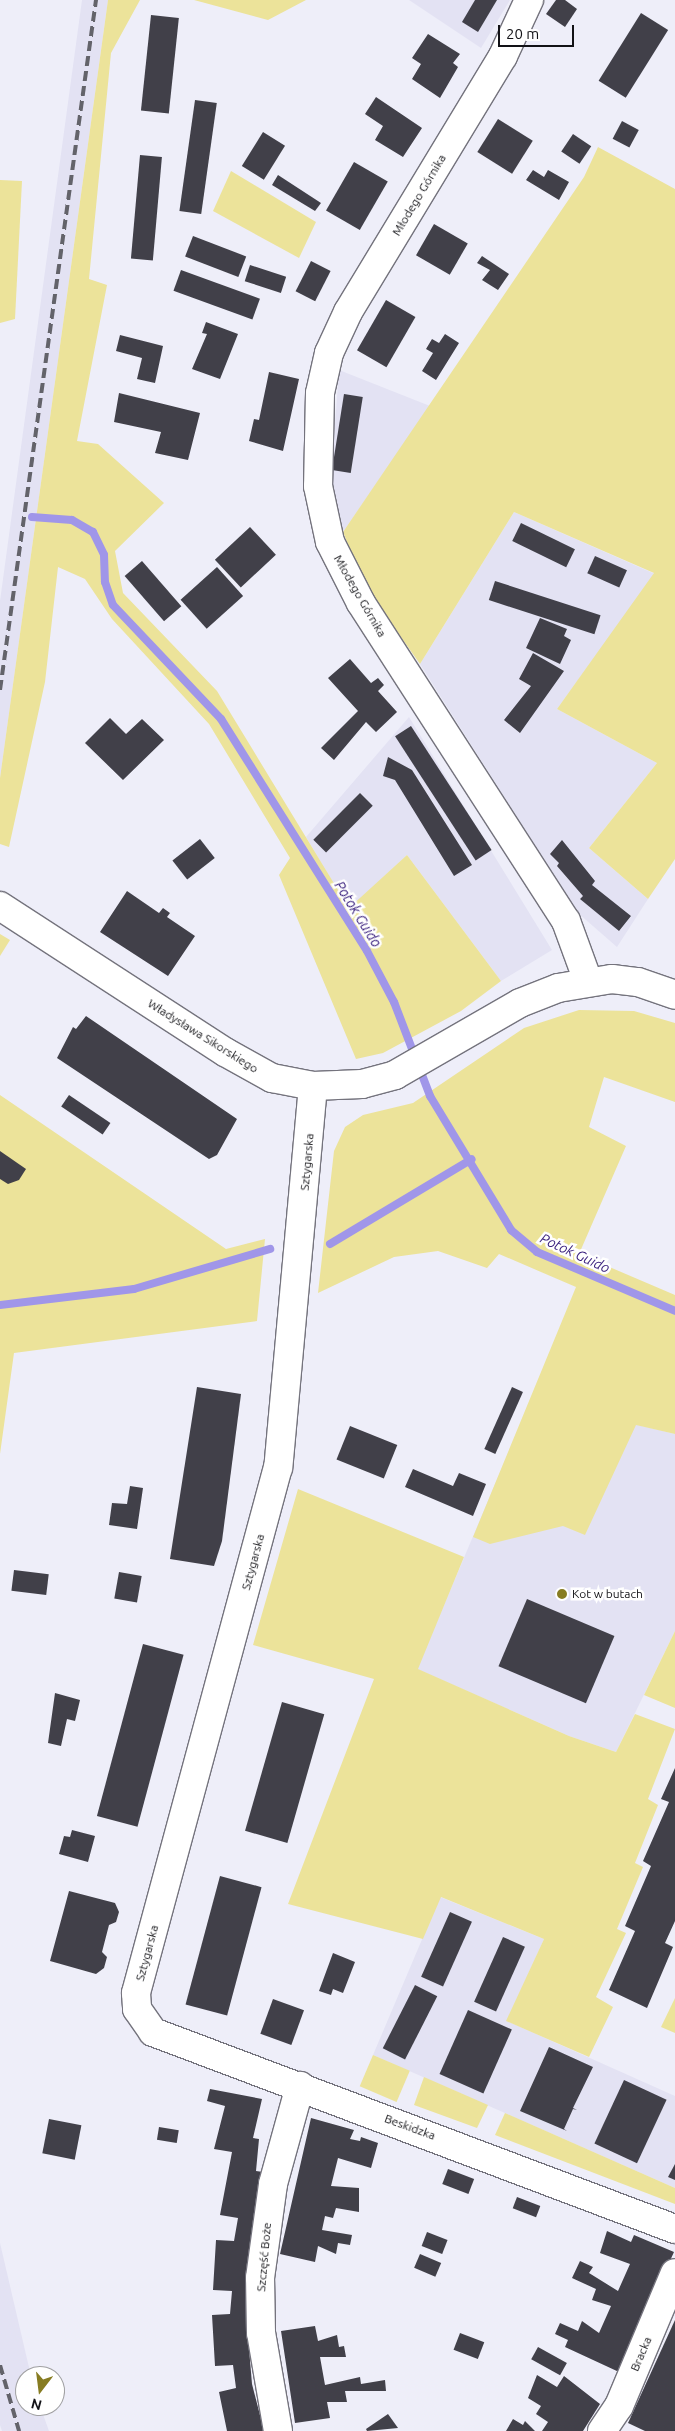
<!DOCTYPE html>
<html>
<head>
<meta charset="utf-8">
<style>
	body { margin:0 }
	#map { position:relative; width:675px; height:2431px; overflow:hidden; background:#eeeef9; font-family:Ubuntu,sans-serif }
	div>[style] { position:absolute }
	.built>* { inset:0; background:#e3e2f3 }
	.green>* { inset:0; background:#ece39a; transform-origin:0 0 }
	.stream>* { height:8px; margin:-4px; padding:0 4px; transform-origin:4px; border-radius:4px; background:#a096e9 }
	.building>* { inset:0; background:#414049; transform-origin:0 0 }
	.roads { filter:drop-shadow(1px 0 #74737d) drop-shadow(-1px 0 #74737d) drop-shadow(0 1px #74737d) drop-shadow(0 -1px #74737d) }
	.minor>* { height:28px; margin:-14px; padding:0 14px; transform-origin:14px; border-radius:14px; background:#fff }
	.tertiary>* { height:28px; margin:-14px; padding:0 14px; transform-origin:14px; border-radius:14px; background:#fff }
	.rail>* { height:4px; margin-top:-2px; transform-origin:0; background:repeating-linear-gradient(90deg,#63636a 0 10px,transparent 0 15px) }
	.dots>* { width:14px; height:14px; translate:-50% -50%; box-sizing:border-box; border:2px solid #fff; border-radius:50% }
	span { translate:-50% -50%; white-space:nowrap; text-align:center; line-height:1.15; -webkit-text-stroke:5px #fff; paint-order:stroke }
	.street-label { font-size:12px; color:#121216 }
	.poi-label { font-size:12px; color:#121216 }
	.left { translate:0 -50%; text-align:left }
	.water-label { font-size:14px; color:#371d7c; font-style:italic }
	.north { position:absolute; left:15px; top:2366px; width:50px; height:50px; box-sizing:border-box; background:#fff; border:1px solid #a0a0a2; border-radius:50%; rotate:195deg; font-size:14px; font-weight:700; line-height:20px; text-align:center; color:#121216 }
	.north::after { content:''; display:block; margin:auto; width:18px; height:22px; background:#877c22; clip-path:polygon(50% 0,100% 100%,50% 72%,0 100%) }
	.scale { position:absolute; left:498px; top:25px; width:76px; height:22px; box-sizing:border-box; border:2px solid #121216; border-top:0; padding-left:6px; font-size:15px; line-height:18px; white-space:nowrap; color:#121216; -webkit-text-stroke:4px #fff; paint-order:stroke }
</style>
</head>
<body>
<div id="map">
	<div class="built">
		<div style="clip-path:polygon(82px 0,108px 0,0 778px,0 601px)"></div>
		<div style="clip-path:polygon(409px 0,510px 0,481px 48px)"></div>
		<div style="clip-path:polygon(339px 370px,430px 406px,343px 532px,331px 480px)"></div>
		<div style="clip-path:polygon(514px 512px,655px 574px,557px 709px,657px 763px,589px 848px,648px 899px,617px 947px,578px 913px,420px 664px)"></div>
		<div style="clip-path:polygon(409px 717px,552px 950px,501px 981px,407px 855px,349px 909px,306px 837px)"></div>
		<div style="clip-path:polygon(531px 1399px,675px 1434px,675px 1631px,616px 1752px,569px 1736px,417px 1669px)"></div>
		<div style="clip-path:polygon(440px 1897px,544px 1939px,507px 2021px,675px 2096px,675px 2188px,373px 2055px)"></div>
		<div style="clip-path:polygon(0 2243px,31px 2376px,25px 2376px,25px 2406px,40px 2406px,49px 2431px,2px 2431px,0 2425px)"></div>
	</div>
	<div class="green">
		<div style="clip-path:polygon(108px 0,140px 0,111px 53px,89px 279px,107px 285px,77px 441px,98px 444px,164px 503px,115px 551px,123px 593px,217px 691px,349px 908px,407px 855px,501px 981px,461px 1011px,383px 1053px,356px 1059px,279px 875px,290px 858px,209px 724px,112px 619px,85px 579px,58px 567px,45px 682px,9px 847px,0 844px,0 778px)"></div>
		<div style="clip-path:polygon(194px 0,306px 0,268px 20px)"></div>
		<div style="clip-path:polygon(598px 147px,675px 189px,675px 859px,648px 899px,589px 848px,657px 763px,557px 709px,654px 573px,514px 512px,420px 664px,364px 585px,343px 532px,584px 177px)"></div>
		<div style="clip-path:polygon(231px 171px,316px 222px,299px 258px,213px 211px)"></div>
		<div style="clip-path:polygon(0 180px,22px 181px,15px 319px,0 323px)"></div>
		<div style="clip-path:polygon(0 934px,10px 940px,0 956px)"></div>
		<div style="clip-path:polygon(579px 1010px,634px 1011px,675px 1023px,675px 1102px,604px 1077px,589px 1127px,626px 1146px,579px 1254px,675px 1295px,675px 1434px,636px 1425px,585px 1535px,563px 1526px,490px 1544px,473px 1537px,576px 1287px,499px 1254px,487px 1268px,438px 1251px,394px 1257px,318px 1293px,334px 1151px,345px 1127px,363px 1115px,413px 1103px,524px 1028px)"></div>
		<div style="clip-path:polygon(0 1095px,226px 1249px,265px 1239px,257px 1321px,14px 1353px,0 1454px)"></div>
		<div style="clip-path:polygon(298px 1489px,464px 1557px,418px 1669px,569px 1736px,616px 1752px,635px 1714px,675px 1729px,648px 1799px,658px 1805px,635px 1863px,643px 1867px,617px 1929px,626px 1933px,596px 1997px,613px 2007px,589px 2057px,506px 2021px,544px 1939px,441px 1897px,423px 1939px,288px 1904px,374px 1679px,253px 1645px)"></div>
		<div style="clip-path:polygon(675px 1631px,675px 1708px,644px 1695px)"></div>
		<div style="clip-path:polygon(675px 1998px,675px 2033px,661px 2027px)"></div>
		<div style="left:373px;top:2055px;width:40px;height:34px;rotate:23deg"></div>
		<div style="clip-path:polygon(424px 2077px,488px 2105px,477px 2128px,414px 2105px)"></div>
		<div style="clip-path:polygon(505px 2113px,675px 2188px,675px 2204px,495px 2135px)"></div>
	</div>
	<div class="stream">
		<div style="left:32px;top:517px;width:40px;rotate:4.3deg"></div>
		<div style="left:72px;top:520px;width:24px;rotate:30deg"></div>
		<div style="left:93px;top:532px;width:25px;rotate:64deg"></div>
		<div style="left:104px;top:555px;width:27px;rotate:88deg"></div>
		<div style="left:105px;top:582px;width:24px;rotate:71deg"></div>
		<div style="left:113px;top:605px;width:157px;rotate:46.5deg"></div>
		<div style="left:221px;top:719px;width:274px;rotate:57.8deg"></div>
		<div style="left:367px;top:951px;width:58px;rotate:62.1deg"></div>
		<div style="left:394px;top:1002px;width:101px;rotate:69deg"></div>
		<div style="left:430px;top:1096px;width:157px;rotate:58.8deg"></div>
		<div style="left:511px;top:1230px;width:34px;rotate:40deg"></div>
		<div style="left:537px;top:1252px;width:150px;rotate:23.1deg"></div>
		<div style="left:330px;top:1244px;width:165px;rotate:-30.9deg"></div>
		<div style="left:0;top:1305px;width:135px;rotate:-6.8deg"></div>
		<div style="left:134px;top:1289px;width:142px;rotate:-16.4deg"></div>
	</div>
	<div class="building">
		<div style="clip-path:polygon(475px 0,497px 0,478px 32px,462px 22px)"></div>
		<div style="clip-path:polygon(556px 0,565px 0,577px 9px,565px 27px,546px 14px)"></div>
		<div style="left:641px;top:13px;width:32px;height:80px;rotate:32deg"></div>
		<div style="left:151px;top:15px;width:28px;height:96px;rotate:6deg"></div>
		<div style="clip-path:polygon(428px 34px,460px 54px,453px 63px,458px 67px,440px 98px,412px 79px,421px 64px,412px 58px)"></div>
		<div style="clip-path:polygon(376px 97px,422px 128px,403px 157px,375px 140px,383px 126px,365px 114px)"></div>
		<div style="left:195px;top:100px;width:22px;height:112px;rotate:8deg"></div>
		<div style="left:498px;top:119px;width:41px;height:39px;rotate:32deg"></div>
		<div style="left:622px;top:121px;width:19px;height:20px;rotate:28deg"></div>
		<div style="left:263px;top:132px;width:26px;height:40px;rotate:32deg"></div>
		<div style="left:573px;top:134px;width:22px;height:21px;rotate:34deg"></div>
		<div style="left:140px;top:155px;width:22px;height:104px;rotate:5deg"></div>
		<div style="left:354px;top:162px;width:39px;height:56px;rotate:30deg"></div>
		<div style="clip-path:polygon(533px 170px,544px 177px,548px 170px,569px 182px,559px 200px,526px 180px)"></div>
		<div style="clip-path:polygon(278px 175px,321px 203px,315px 211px,272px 185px)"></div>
		<div style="left:434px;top:224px;width:39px;height:36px;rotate:30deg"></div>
		<div style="left:193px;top:236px;width:57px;height:22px;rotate:21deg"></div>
		<div style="clip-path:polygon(482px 256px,509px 274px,498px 290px,482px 280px,490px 270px,477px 263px)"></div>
		<div style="left:311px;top:261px;width:22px;height:34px;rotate:27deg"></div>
		<div style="left:250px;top:265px;width:38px;height:17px;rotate:18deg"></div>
		<div style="left:181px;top:270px;width:84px;height:22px;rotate:20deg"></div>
		<div style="left:386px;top:300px;width:34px;height:58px;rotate:30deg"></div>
		<div style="clip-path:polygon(206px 322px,238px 334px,220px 379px,192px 369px,207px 334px,202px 333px)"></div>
		<div style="clip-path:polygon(445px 334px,459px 343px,436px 380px,422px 371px,433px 353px,426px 349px,432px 339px,439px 343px)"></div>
		<div style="clip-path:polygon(120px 335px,163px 346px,155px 383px,137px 379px,142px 358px,116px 351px)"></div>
		<div style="clip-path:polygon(269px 372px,299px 379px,283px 451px,249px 441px,254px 419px,259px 420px)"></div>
		<div style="clip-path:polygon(119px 393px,200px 413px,188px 460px,155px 453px,161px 432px,114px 422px)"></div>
		<div style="left:344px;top:394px;width:19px;height:77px;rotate:9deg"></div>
		<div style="left:521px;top:523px;width:60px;height:20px;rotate:26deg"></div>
		<div style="left:250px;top:527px;width:38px;height:48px;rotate:47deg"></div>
		<div style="left:595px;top:556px;width:35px;height:19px;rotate:24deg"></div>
		<div style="left:142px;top:561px;width:60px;height:23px;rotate:49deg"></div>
		<div style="left:217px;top:567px;width:39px;height:49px;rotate:48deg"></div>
		<div style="left:495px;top:581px;width:111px;height:20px;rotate:18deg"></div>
		<div style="clip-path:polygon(540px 618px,567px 629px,564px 636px,571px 640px,560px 664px,526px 648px)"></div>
		<div style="clip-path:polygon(533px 653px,564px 671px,520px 733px,504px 720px,531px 686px,519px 679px)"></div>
		<div style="clip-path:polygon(350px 659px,371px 683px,378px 678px,384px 685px,378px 691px,397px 712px,376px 732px,366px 722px,334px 760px,321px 748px,358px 711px,328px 678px)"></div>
		<div style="clip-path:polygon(110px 718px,126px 734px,142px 719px,164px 740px,123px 780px,85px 743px)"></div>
		<div style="left:411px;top:726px;width:148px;height:19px;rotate:57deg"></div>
		<div style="clip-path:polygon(388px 757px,412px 770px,472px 865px,454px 876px,395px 780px,383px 776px)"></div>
		<div style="left:360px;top:793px;width:18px;height:66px;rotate:45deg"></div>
		<div style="left:200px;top:839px;width:24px;height:35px;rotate:52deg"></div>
		<div style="clip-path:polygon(562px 840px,595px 881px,592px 885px,631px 916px,619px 931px,580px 899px,583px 896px,557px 866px,559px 863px,550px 854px)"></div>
		<div style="clip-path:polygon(127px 891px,159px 913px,163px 908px,170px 913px,167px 917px,195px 936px,168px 976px,100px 932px)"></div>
		<div style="clip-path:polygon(86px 1016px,237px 1119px,217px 1155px,209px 1159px,57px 1058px,73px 1027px,76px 1029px)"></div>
		<div style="left:69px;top:1095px;width:50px;height:14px;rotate:34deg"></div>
		<div style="clip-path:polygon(0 1151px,26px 1169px,19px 1180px,8px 1184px,0 1179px)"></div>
		<div style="clip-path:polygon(197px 1387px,241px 1394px,222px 1541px,214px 1566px,170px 1559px)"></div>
		<div style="left:512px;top:1387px;width:12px;height:68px;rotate:24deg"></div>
		<div style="left:350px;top:1426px;width:51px;height:36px;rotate:22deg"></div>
		<div style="clip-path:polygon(413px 1469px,453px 1486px,459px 1473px,486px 1484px,473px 1516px,405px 1487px)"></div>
		<div style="clip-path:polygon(130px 1486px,143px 1488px,137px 1529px,109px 1525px,112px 1503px,127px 1504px)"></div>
		<div style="left:14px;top:1570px;width:35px;height:21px;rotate:7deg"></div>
		<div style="left:119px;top:1572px;width:23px;height:27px;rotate:10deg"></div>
		<div style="left:527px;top:1599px;width:95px;height:73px;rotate:23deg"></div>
		<div style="left:143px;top:1644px;width:42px;height:178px;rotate:15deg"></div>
		<div style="clip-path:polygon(55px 1693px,80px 1700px,75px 1721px,67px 1719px,61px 1746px,48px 1743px)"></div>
		<div style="left:282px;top:1702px;width:44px;height:134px;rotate:16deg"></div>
		<div style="clip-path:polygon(675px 1768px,675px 1921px,665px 1943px,673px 1947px,647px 2008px,609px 1990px,635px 1931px,625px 1926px,651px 1866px,643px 1861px,669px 1802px,661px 1799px)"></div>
		<div style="clip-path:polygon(72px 1830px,95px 1836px,88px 1862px,59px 1854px,64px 1836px,70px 1837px)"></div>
		<div style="left:220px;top:1876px;width:43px;height:133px;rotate:15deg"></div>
		<div style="clip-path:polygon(69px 1891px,115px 1903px,119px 1912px,116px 1922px,109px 1925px,102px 1952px,107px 1957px,104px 1968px,96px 1974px,50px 1961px)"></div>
		<div style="left:450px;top:1912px;width:24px;height:71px;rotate:24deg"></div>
		<div style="left:503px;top:1937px;width:24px;height:71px;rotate:24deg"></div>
		<div style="clip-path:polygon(333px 1953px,355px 1962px,343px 1993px,333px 1989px,331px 1995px,319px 1991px)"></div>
		<div style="left:415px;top:1985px;width:25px;height:71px;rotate:27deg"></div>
		<div style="left:273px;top:1999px;width:33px;height:37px;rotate:20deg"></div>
		<div style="left:468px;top:2010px;width:48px;height:70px;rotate:24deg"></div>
		<div style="clip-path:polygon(549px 2047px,593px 2067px,573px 2108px,577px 2110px,573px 2109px,564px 2129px,567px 2131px,520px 2111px)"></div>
		<div style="left:624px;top:2080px;width:47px;height:70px;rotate:25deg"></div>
		<div style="clip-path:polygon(210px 2089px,262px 2099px,253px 2138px,259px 2139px,256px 2171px,263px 2172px,251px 2242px,246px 2313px,252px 2384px,264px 2431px,227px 2431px,219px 2392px,236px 2388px,233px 2365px,215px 2366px,212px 2315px,230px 2314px,232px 2291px,213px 2290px,216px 2240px,234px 2241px,238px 2218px,220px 2215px,232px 2152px,214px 2149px,225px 2106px,207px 2101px)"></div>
		<div style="clip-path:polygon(311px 2118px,354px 2130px,350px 2139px,360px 2141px,361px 2137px,378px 2143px,371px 2168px,338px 2158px,331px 2186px,359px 2188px,359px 2212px,336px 2208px,333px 2218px,325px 2216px,322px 2230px,352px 2235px,350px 2245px,338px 2243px,336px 2254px,318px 2246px,315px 2262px,280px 2254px)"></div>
		<div style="left:49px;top:2119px;width:33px;height:35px;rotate:11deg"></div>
		<div style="left:159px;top:2127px;width:20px;height:13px;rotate:9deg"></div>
		<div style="clip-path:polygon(675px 2164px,675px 2180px,668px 2177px)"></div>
		<div style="left:448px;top:2169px;width:28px;height:16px;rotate:21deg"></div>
		<div style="left:517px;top:2197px;width:25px;height:12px;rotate:21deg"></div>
		<div style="clip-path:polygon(607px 2231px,631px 2242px,634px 2235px,674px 2252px,619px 2372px,565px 2347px,568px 2340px,555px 2334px,560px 2323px,578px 2331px,582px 2321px,599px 2333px,611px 2306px,592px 2300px,596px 2289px,572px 2278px,580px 2261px,593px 2267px,589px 2273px,618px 2291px,630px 2264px,600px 2253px)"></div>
		<div style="left:427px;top:2232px;width:22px;height:15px;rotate:21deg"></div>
		<div style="left:420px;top:2254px;width:23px;height:15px;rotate:23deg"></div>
		<div style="clip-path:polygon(675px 2320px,675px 2431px,645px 2431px,628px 2423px)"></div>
		<div style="clip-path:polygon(315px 2326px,318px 2341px,337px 2335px,339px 2347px,344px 2346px,346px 2357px,320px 2357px,325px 2385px,360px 2377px,361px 2384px,385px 2380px,386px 2391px,345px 2391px,347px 2402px,327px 2402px,330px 2418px,295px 2423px,281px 2331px)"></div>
		<div style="left:460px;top:2333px;width:26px;height:18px;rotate:21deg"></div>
		<div style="left:538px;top:2347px;width:33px;height:14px;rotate:29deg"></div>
		<div style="clip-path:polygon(537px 2375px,557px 2387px,564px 2376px,600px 2404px,583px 2431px,542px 2431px,548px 2422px,536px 2414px,541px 2406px,528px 2398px)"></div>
		<div style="clip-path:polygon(388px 2414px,398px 2428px,367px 2431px,366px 2429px)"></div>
		<div style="clip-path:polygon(513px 2419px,523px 2425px,525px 2421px,535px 2431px,506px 2431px)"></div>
	</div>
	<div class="roads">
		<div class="minor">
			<div style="left:529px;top:0;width:62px;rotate:114.9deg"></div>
			<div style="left:503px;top:56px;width:299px;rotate:121.2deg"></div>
			<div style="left:348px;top:312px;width:45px;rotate:114.9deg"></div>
			<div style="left:329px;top:353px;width:41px;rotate:102.7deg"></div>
			<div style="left:320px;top:393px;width:93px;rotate:91.2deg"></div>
			<div style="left:318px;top:486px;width:57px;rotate:77.9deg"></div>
			<div style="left:330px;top:542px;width:68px;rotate:63.1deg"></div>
			<div style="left:361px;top:603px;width:378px;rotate:57.2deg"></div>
			<div style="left:566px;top:921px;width:64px;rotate:69.9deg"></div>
			<div style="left:313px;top:1086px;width:383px;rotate:95.2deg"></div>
			<div style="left:278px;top:1467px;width:545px;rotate:105.11deg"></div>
			<div style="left:136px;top:1993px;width:16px;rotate:86deg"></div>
			<div style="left:137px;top:2009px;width:28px;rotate:55deg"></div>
			<div style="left:153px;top:2032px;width:558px;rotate:20.68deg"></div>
			<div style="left:278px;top:2431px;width:99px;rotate:-99.8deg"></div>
			<div style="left:261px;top:2333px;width:55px;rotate:-91deg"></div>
			<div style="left:260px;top:2278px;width:95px;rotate:-82.1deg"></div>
			<div style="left:273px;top:2184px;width:102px;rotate:-74.6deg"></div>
			<div style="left:602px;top:2431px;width:30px;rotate:-56deg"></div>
			<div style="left:619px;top:2406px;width:144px;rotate:-67.2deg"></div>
		</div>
		<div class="tertiary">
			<div style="left:0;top:906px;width:268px;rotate:33deg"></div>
			<div style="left:225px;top:1052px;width:54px;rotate:29deg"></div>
			<div style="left:272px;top:1078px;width:42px;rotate:11deg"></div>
			<div style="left:313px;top:1086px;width:49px;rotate:-2.3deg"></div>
			<div style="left:362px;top:1084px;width:34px;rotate:-15deg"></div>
			<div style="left:395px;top:1075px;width:144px;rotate:-29.9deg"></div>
			<div style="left:520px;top:1003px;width:41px;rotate:-21.5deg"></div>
			<div style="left:558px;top:988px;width:55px;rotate:-9.5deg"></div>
			<div style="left:612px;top:979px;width:26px;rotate:7deg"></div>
			<div style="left:638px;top:982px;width:39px;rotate:19deg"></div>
		</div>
	</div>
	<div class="rail">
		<div style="left:0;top:690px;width:697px;rotate:-82.08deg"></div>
		<div style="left:0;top:2365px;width:69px;rotate:73.9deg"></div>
	</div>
	<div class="dots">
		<div style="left:562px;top:1594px;background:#877c22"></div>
	</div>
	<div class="street-label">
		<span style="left:419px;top:195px;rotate:-59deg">Młodego Górnika</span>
		<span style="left:360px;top:596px;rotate:60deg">Młodego Górnika</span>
		<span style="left:203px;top:1036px;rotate:32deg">Władysława Sikorskiego</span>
		<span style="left:307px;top:1162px;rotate:-85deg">Sztygarska</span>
		<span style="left:253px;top:1562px;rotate:-75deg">Sztygarska</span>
		<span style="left:147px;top:1953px;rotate:-75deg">Sztygarska</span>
		<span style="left:410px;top:2127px;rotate:20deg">Beskidzka</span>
		<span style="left:264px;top:2257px;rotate:-85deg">Szczęść Boże</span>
		<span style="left:641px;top:2354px;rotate:-67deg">Bracka</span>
	</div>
	<div class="poi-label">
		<span class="left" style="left:572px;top:1594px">Kot w butach</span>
	</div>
	<div class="water-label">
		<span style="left:358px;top:914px;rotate:58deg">Potok Guido</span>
		<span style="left:575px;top:1253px;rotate:25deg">Potok Guido</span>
	</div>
	<div class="north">N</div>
	<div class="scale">20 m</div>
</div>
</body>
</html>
